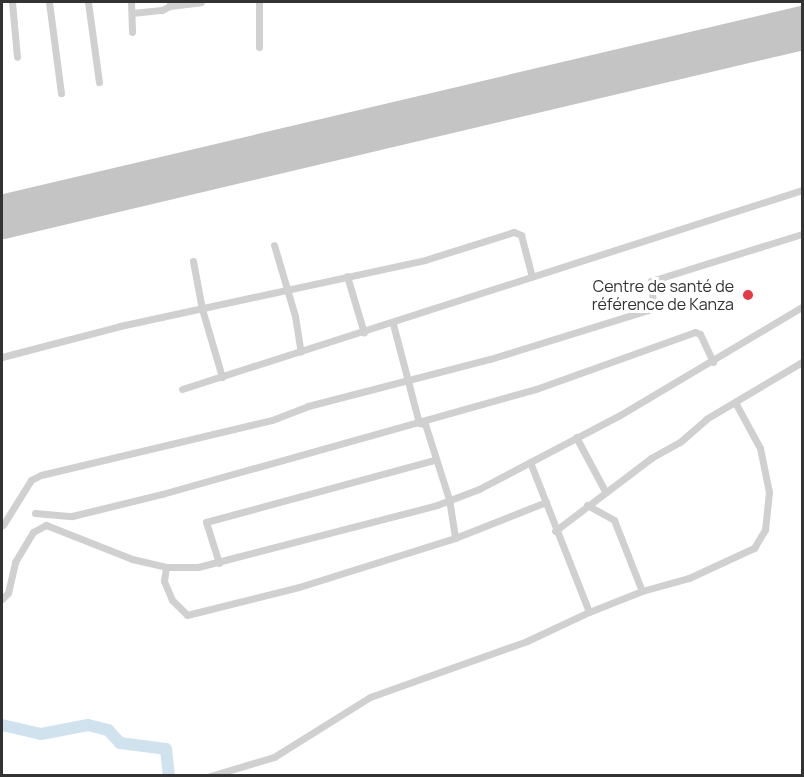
<!DOCTYPE html>
<html>
<head>
<meta charset="utf-8">
<style>
	body { margin:0 }
	#map { position:relative; width:804px; height:777px; overflow:hidden; background:#fff; font-family:Manrope,sans-serif }
	div>[style] { position:absolute }
	.river>* { height:12px; margin:-6px; padding:0 6px; transform-origin:6px; border-radius:6px; background:#cfe2ee }
	.runway>* { height:44px; margin:-22px; padding:0 22px; transform-origin:22px; border-radius:22px; background:#c4c4c4 }
	.minor>* { height:7px; margin:-3.5px; padding:0 3.5px; transform-origin:3.5px; border-radius:3.5px; background:#d0d0d0 }
	.dots>* { width:16px; height:16px; translate:-50% -50%; box-sizing:border-box; border:3px solid #fff; border-radius:50% }
	span { translate:-50% -50%; white-space:nowrap; text-align:center; line-height:1.15; -webkit-text-stroke:6px #fff; paint-order:stroke }
	.poi-label { font-size:16px; color:#333 }
	.right { translate:-100% -50%; text-align:right }
	.frame { position:absolute; inset:0; border:3px solid #333; pointer-events:none }
</style>
</head>
<body>
<div id="map">
	<div class="river">
		<div style="left:2px;top:725px;width:40px;rotate:13deg"></div>
		<div style="left:41px;top:734px;width:48px;rotate:-10.8deg"></div>
		<div style="left:88px;top:725px;width:21px;rotate:14deg"></div>
		<div style="left:108px;top:730px;width:18px;rotate:47deg"></div>
		<div style="left:120px;top:743px;width:46px;rotate:7.4deg"></div>
		<div style="left:166px;top:749px;width:27px;rotate:84deg"></div>
	</div>
	<div class="runway">
		<div style="left:2px;top:217px;width:822px;rotate:-13.29deg"></div>
	</div>
	<div class="minor">
		<div style="left:12px;top:2px;width:55px;rotate:84.8deg"></div>
		<div style="left:49px;top:2px;width:92px;rotate:82.5deg"></div>
		<div style="left:88px;top:2px;width:81px;rotate:82.2deg"></div>
		<div style="left:131px;top:2px;width:30px;rotate:88deg"></div>
		<div style="left:259px;top:2px;width:45px;rotate:90deg"></div>
		<div style="left:170px;top:6px;width:31px;rotate:-7deg"></div>
		<div style="left:132px;top:13px;width:30px;rotate:-6deg"></div>
		<div style="left:162px;top:10px;width:9px;rotate:-27deg"></div>
		<div style="left:170px;top:6px;width:4px;rotate:-90deg"></div>
		<div style="left:274px;top:245px;width:74px;rotate:73.5deg"></div>
		<div style="left:295px;top:316px;width:36px;rotate:81deg"></div>
		<div style="left:193px;top:261px;width:49px;rotate:79.4deg"></div>
		<div style="left:202px;top:309px;width:71px;rotate:73.6deg"></div>
		<div style="left:347px;top:276px;width:59px;rotate:73.4deg"></div>
		<div style="left:393px;top:324px;width:102px;rotate:75.3deg"></div>
		<div style="left:419px;top:423px;width:6px;rotate:9deg"></div>
		<div style="left:425px;top:424px;width:79px;rotate:72.3deg"></div>
		<div style="left:449px;top:499px;width:39px;rotate:81deg"></div>
		<div style="left:2px;top:357px;width:122px;rotate:-14.7deg"></div>
		<div style="left:120px;top:326px;width:312px;rotate:-12.2deg"></div>
		<div style="left:425px;top:260px;width:93px;rotate:-17.5deg"></div>
		<div style="left:514px;top:232px;width:8px;rotate:23deg"></div>
		<div style="left:521px;top:235px;width:43px;rotate:75.3deg"></div>
		<div style="left:182px;top:389px;width:651px;rotate:-17.79deg"></div>
		<div style="left:576px;top:437px;width:61px;rotate:61.8deg"></div>
		<div style="left:530px;top:462px;width:161px;rotate:68.5deg"></div>
		<div style="left:587px;top:505px;width:31px;rotate:29deg"></div>
		<div style="left:614px;top:520px;width:76px;rotate:68.5deg"></div>
		<div style="left:35px;top:513px;width:37px;rotate:5deg"></div>
		<div style="left:72px;top:516px;width:93px;rotate:-13.7deg"></div>
		<div style="left:162px;top:494px;width:388px;rotate:-15.7deg"></div>
		<div style="left:536px;top:389px;width:169px;rotate:-19.7deg"></div>
		<div style="left:695px;top:332px;width:5px;rotate:22deg"></div>
		<div style="left:700px;top:334px;width:31px;rotate:65deg"></div>
		<div style="left:3px;top:525px;width:53px;rotate:-58.1deg"></div>
		<div style="left:31px;top:480px;width:11px;rotate:-27deg"></div>
		<div style="left:41px;top:475px;width:237px;rotate:-13.4deg"></div>
		<div style="left:272px;top:420px;width:39px;rotate:-21deg"></div>
		<div style="left:308px;top:406px;width:188px;rotate:-14.5deg"></div>
		<div style="left:490px;top:359px;width:165px;rotate:-17.2deg"></div>
		<div style="left:648px;top:310px;width:8px;rotate:-50deg"></div>
		<div style="left:653px;top:304px;width:23px;rotate:-95deg"></div>
		<div style="left:651px;top:281px;width:158px;rotate:-17.3deg"></div>
		<div style="left:555px;top:531px;width:121px;rotate:-37.2deg"></div>
		<div style="left:651px;top:458px;width:33px;rotate:-29deg"></div>
		<div style="left:680px;top:442px;width:35px;rotate:-41deg"></div>
		<div style="left:706px;top:419px;width:112px;rotate:-30.7deg"></div>
		<div style="left:219px;top:563px;width:43px;rotate:-107.6deg"></div>
		<div style="left:206px;top:522px;width:236px;rotate:-15.2deg"></div>
		<div style="left:166px;top:567px;width:14px;rotate:98deg"></div>
		<div style="left:164px;top:581px;width:21px;rotate:67deg"></div>
		<div style="left:172px;top:600px;width:21px;rotate:45deg"></div>
		<div style="left:187px;top:615px;width:115px;rotate:-14deg"></div>
		<div style="left:299px;top:587px;width:164px;rotate:-17.4deg"></div>
		<div style="left:455px;top:538px;width:98px;rotate:-21.6deg"></div>
		<div style="left:2px;top:599px;width:8px;rotate:-45deg"></div>
		<div style="left:8px;top:593px;width:32px;rotate:-77deg"></div>
		<div style="left:15px;top:562px;width:35px;rotate:-59deg"></div>
		<div style="left:33px;top:532px;width:15px;rotate:-28deg"></div>
		<div style="left:46px;top:525px;width:92px;rotate:21.6deg"></div>
		<div style="left:132px;top:559px;width:35px;rotate:13deg"></div>
		<div style="left:166px;top:567px;width:32px"></div>
		<div style="left:198px;top:567px;width:247px;rotate:-14.5deg"></div>
		<div style="left:437px;top:505px;width:45px;rotate:-20.9deg"></div>
		<div style="left:479px;top:489px;width:159px;rotate:-27.7deg"></div>
		<div style="left:620px;top:415px;width:212px;rotate:-30.7deg"></div>
		<div style="left:210px;top:776px;width:67px;rotate:-16.5deg"></div>
		<div style="left:274px;top:757px;width:113px;rotate:-32deg"></div>
		<div style="left:370px;top:697px;width:167px;rotate:-19.6deg"></div>
		<div style="left:527px;top:641px;width:68px;rotate:-25.1deg"></div>
		<div style="left:589px;top:612px;width:57px;rotate:-21.6deg"></div>
		<div style="left:642px;top:591px;width:49px;rotate:-15.5deg"></div>
		<div style="left:689px;top:578px;width:72px;rotate:-24.8deg"></div>
		<div style="left:754px;top:548px;width:21px;rotate:-59deg"></div>
		<div style="left:765px;top:530px;width:38px;rotate:-84deg"></div>
		<div style="left:769px;top:492px;width:45px;rotate:-101.6deg"></div>
		<div style="left:760px;top:448px;width:50px;rotate:-118.6deg"></div>
	</div>
	<div class="dots">
		<div style="left:748px;top:295px;background:#e63946"></div>
	</div>
	<div class="poi-label">
		<span class="right" style="left:734px;top:295px">Centre de santé de<br>référence de Kanza</span>
	</div>
	<div class="frame"></div>
</div>
</body>
</html>
